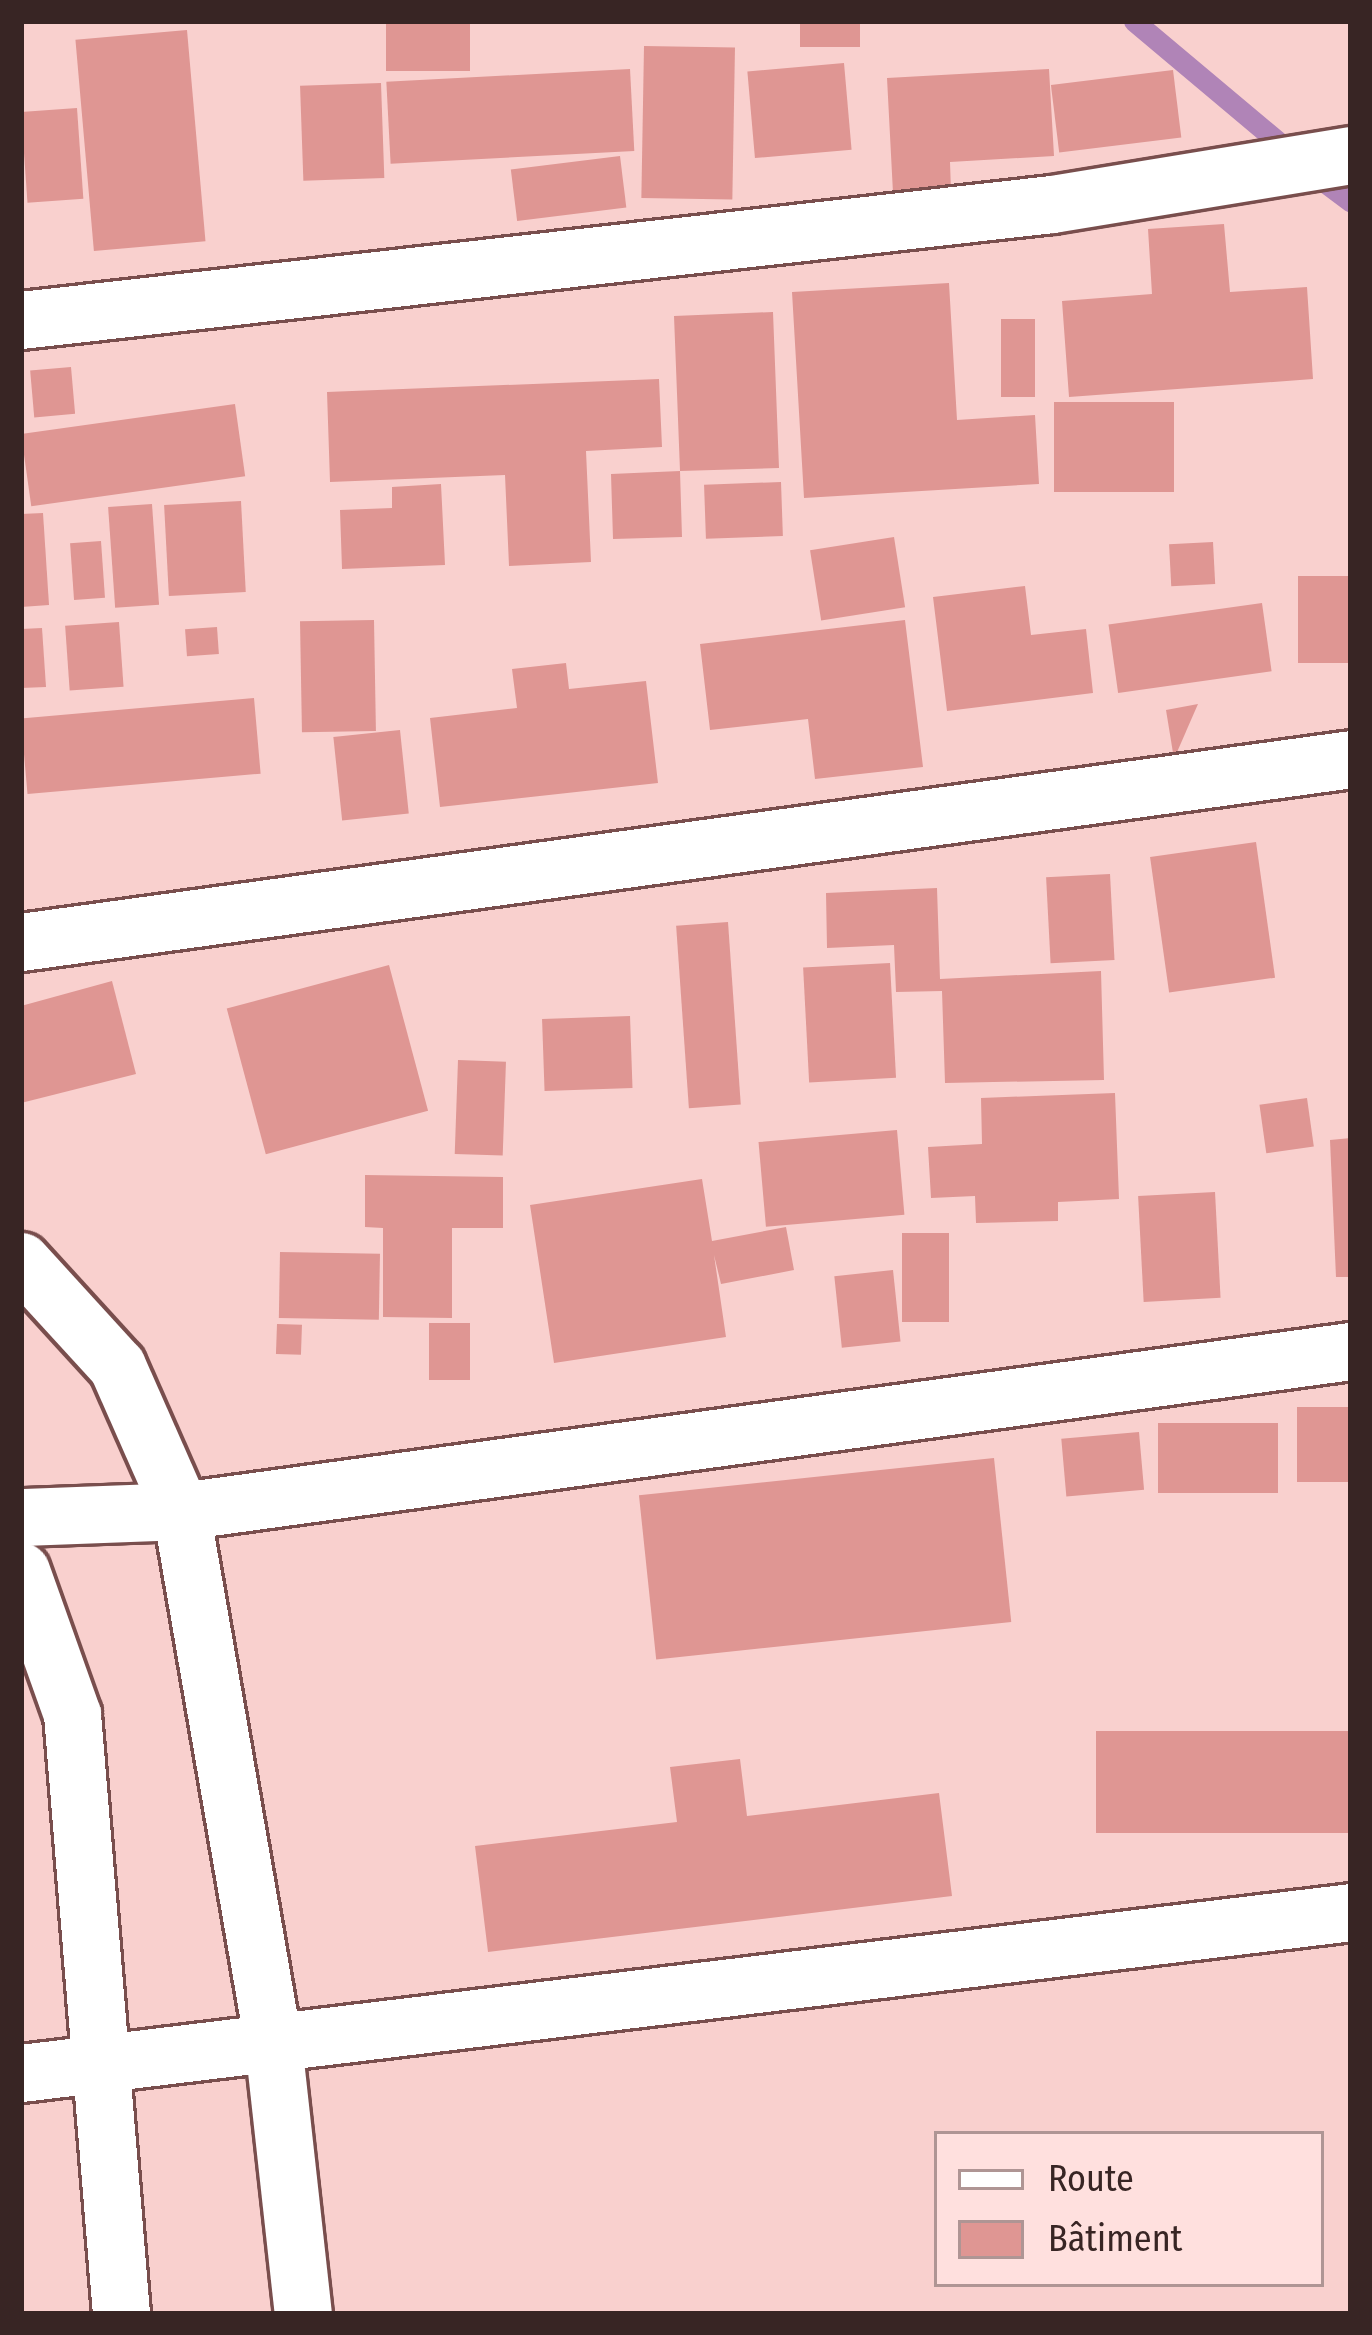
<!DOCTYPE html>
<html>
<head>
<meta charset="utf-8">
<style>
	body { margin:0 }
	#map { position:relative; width:1372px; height:2335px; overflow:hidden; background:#f9d0ce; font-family:"Fira Sans Condensed",sans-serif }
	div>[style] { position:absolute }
	.stream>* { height:21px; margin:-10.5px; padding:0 10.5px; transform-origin:10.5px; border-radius:10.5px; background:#b084b7 }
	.building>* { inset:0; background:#df9693; transform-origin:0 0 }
	.roads { filter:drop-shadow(3px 0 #794e4d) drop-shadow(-3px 0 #794e4d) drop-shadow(0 3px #794e4d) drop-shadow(0 -3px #794e4d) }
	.street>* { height:57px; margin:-28.5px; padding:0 28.5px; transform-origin:28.5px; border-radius:28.5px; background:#fff }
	span { translate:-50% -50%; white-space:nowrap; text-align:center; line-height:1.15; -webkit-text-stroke:12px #ffe0de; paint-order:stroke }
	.frame { position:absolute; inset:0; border:24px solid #382524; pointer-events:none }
	.legend { position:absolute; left:934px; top:2131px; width:390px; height:156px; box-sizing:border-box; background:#ffe0de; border:3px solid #af9594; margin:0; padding:15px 21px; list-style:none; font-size:36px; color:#382524 }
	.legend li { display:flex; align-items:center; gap:24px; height:60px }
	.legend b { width:60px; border:3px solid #af9594 }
</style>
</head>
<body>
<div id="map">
	<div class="stream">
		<div style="left:1134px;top:21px;width:188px;rotate:40deg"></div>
		<div style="left:1322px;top:180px;width:36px;rotate:37deg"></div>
	</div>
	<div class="building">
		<div style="left:386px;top:21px;width:84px;height:50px"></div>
		<div style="left:800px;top:21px;width:60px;height:26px"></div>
		<div style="left:187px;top:30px;width:212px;height:112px;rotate:85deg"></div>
		<div style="left:644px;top:46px;width:91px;height:152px;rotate:1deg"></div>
		<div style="left:844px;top:63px;width:87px;height:97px;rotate:85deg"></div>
		<div style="left:630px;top:69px;width:82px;height:244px;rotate:87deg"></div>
		<div style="clip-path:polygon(1049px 69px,1054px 156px,950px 162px,951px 191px,893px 193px,887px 78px)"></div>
		<div style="left:1173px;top:70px;width:68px;height:123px;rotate:83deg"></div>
		<div style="left:381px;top:83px;width:95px;height:81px;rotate:88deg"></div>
		<div style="left:77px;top:108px;width:91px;height:56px;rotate:86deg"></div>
		<div style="left:620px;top:156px;width:52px;height:110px;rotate:83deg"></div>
		<div style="clip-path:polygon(1224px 224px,1230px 292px,1307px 287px,1313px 379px,1069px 397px,1062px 301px,1152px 294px,1148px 229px)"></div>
		<div style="clip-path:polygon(949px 283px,957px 420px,1035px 415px,1039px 484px,804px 498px,792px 292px)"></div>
		<div style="clip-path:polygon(773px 312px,779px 468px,680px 471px,682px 537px,613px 539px,611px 474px,680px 471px,674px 316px)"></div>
		<div style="left:1001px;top:319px;width:34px;height:78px"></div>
		<div style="left:71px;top:367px;width:47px;height:41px;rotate:85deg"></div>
		<div style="clip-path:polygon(659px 379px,662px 447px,586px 451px,591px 562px,509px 566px,505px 475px,330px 482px,327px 392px)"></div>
		<div style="left:1054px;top:402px;width:120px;height:90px"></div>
		<div style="left:235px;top:404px;width:73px;height:216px;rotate:82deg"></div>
		<div style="left:781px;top:482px;width:54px;height:77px;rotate:88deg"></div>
		<div style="clip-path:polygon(441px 484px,445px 565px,342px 569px,340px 510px,392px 508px,392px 487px)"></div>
		<div style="left:241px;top:501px;width:91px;height:77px;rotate:87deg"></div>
		<div style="left:152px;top:504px;width:101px;height:44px;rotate:86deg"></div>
		<div style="clip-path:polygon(43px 513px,49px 605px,21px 607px,21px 514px)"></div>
		<div style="left:894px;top:537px;width:71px;height:85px;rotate:81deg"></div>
		<div style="left:101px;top:541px;width:57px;height:31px;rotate:86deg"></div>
		<div style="left:1213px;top:542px;width:42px;height:44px;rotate:87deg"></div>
		<div style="left:1351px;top:576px;width:87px;height:53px;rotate:90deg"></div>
		<div style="clip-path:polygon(1025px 586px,1031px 635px,1086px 629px,1093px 693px,947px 711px,933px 597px)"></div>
		<div style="left:1262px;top:603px;width:69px;height:155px;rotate:82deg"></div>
		<div style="left:374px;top:620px;width:111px;height:74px;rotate:89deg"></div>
		<div style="clip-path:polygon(905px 620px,923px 767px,815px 779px,808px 719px,710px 730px,700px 644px)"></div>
		<div style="left:119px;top:622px;width:65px;height:54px;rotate:86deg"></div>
		<div style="left:217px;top:627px;width:27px;height:32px;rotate:86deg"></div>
		<div style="clip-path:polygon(42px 628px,46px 687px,21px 688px,21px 629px)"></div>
		<div style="clip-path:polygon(566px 663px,569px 689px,646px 681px,658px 783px,440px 807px,430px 718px,517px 708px,512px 669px)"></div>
		<div style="left:254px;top:698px;width:76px;height:234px;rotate:85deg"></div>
		<div style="clip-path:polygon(1198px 704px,1174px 759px,1166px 710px)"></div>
		<div style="left:400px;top:730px;width:84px;height:67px;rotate:84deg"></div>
		<div style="left:1256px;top:842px;width:137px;height:107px;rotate:82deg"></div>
		<div style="left:1110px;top:874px;width:86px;height:64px;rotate:87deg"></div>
		<div style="clip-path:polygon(937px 888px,940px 979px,1101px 971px,1104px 1080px,945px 1083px,942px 991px,896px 992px,894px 945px,827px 948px,826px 893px)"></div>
		<div style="left:728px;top:922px;width:183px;height:52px;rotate:86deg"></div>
		<div style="left:890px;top:963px;width:115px;height:87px;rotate:87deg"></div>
		<div style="left:389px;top:965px;width:151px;height:168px;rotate:75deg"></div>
		<div style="clip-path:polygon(112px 981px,136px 1074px,21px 1103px,21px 1006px)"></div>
		<div style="left:630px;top:1016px;width:72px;height:88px;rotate:88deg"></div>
		<div style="left:458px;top:1060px;width:48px;height:94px;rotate:2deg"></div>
		<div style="clip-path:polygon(1115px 1093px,1119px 1199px,1058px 1202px,1058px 1221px,976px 1223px,975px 1196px,931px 1198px,928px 1147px,982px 1144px,981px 1098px)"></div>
		<div style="left:1307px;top:1098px;width:49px;height:48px;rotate:82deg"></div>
		<div style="left:897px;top:1130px;width:85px;height:139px;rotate:85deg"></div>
		<div style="clip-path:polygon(1351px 1138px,1351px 1277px,1336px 1277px,1330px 1140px)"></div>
		<div style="clip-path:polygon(365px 1175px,503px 1177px,503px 1228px,452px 1228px,452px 1318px,383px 1317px,383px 1228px,365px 1227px)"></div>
		<div style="clip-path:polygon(702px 1179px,712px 1241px,786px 1227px,794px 1270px,721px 1284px,714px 1255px,726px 1337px,554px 1363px,530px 1205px)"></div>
		<div style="left:1215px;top:1192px;width:106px;height:77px;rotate:87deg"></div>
		<div style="left:902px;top:1233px;width:47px;height:89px"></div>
		<div style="left:280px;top:1252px;width:100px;height:66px;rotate:1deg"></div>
		<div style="left:893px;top:1270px;width:72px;height:59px;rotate:84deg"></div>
		<div style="left:429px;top:1323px;width:41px;height:57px"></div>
		<div style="left:277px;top:1324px;width:25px;height:30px;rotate:2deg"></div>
		<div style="left:1351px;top:1407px;width:75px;height:54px;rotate:90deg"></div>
		<div style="left:1158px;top:1423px;width:120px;height:70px"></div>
		<div style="left:1139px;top:1432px;width:58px;height:78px;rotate:85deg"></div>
		<div style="left:994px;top:1458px;width:165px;height:357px;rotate:84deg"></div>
		<div style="left:1351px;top:1731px;width:102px;height:255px;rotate:90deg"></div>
		<div style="clip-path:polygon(740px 1759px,747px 1816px,939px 1793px,952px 1896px,488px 1952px,475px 1846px,677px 1822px,670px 1767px)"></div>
	</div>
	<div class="roads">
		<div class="street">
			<div style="left:21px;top:320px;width:1038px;rotate:-6.42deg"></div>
			<div style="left:1052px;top:204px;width:303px;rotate:-9.3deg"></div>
			<div style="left:21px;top:942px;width:1343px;rotate:-7.83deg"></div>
			<div style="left:21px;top:1261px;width:142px;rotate:47.6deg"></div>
			<div style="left:117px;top:1366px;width:158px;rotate:66.2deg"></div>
			<div style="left:181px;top:1511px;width:540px;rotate:80.19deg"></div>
			<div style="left:273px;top:2043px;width:273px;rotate:83.7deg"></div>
			<div style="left:21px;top:1517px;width:160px;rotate:-2.1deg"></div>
			<div style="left:181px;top:1511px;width:1181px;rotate:-7.79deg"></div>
			<div style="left:21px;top:1571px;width:152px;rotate:70.4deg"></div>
			<div style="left:72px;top:1714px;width:602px;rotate:85.33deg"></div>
			<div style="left:21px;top:2073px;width:1340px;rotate:-6.9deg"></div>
		</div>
	</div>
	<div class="frame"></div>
	<ul class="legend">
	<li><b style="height:15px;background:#fff"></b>Route</li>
	<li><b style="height:33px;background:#df9693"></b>Bâtiment</li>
	</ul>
</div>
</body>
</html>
